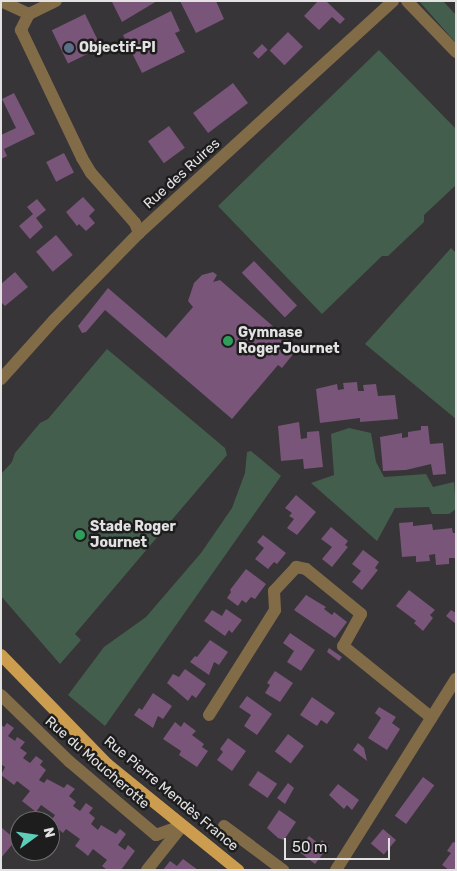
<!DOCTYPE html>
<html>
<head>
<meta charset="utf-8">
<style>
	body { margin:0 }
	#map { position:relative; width:457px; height:871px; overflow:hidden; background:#373537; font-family:Rubik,sans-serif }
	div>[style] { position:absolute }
	.green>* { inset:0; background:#445e4d }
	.building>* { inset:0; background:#785579; transform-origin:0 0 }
	.minor>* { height:12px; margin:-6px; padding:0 6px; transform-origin:6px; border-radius:6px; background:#826b47 }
	.major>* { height:12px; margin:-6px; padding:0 6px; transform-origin:6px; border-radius:6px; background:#cc9d4f }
	.dots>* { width:14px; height:14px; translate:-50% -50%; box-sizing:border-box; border:2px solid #1e1d1e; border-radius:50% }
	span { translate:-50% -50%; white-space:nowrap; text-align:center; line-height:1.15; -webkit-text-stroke:5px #1e1d1e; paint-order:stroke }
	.poi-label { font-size:14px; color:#e3e2e3; font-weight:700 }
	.left { translate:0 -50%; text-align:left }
	.street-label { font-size:14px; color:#e3e2e3 }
	.frame { position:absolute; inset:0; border:2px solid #e3e2e3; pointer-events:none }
	.north { position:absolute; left:10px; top:811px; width:50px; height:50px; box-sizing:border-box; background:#1e1d1e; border:1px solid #6d6c6d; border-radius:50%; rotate:76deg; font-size:14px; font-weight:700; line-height:20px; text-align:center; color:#e3e2e3 }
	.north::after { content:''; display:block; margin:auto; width:18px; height:22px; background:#5cceba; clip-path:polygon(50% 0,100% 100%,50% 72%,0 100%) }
	.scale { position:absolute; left:284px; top:838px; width:106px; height:22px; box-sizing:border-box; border:2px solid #e3e2e3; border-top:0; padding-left:6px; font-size:15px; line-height:18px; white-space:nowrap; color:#e3e2e3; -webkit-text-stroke:4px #1e1d1e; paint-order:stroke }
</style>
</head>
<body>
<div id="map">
	<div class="green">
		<div style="clip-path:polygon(419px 1px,443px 1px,456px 15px,456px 43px)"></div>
		<div style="clip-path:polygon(379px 50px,456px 129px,456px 185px,424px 215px,424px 222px,388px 256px,382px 256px,322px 314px,218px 206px)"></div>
		<div style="clip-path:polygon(451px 248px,456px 253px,456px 419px,365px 344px)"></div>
		<div style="clip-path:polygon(107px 349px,225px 448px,227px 455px,75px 634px,81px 640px,60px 664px,1px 596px,1px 474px,12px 462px,15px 453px,40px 423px,48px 419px)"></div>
		<div style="clip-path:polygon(349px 428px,371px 433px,376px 462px,384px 477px,426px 474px,433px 487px,454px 482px,456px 509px,449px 514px,432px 514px,429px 507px,395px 508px,377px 541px,311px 483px,334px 475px,331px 434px)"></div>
		<div style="clip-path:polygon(251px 451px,281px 476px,105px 726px,68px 695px,104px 647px,146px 617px,201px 553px,232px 508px,245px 473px,247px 452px)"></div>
	</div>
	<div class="building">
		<div style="clip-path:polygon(114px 1px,157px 1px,122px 22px,112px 2px)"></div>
		<div style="clip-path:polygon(180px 1px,216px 1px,224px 19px,196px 33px)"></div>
		<div style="clip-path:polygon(318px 1px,326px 1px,345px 19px,340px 24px,332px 17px,319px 30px,304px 16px)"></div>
		<div style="clip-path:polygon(171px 11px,180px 31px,175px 33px,185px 52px,142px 73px,123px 35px)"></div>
		<div style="left:85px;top:14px;width:37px;height:37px;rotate:64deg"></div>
		<div style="left:288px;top:32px;width:21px;height:26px;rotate:45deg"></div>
		<div style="left:262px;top:44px;width:8px;height:13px;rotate:45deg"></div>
		<div style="left:233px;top:83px;width:25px;height:50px;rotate:53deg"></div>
		<div style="clip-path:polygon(14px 93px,35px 134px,4px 149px,7px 156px,1px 159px,1px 135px,16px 128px,2px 99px)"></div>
		<div style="left:169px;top:126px;width:27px;height:26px;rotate:54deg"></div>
		<div style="left:64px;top:153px;width:22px;height:20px;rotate:63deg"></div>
		<div style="clip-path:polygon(83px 197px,95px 210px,89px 216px,95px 223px,86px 231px,79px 224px,77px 226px,66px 212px)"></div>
		<div style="clip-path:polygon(37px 199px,46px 210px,36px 218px,43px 227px,30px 239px,19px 226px,33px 214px,27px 207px)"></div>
		<div style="left:56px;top:235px;width:26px;height:26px;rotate:50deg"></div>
		<div style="left:254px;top:261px;width:62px;height:17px;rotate:46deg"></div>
		<div style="clip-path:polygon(15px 272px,28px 287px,5px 306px,1px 302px,1px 284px)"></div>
		<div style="clip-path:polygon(213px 272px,217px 275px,213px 282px,220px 280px,298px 348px,282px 368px,278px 365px,232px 419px,105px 310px,86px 332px,82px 333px,78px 326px,108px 288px,166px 338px,193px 307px,188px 301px,194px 283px,202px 275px)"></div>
		<div style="clip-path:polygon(357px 382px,358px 391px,364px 391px,363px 385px,376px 384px,378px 396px,395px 395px,398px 419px,360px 422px,360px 418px,320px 423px,316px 389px,337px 384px,338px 390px,344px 389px,343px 383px)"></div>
		<div style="clip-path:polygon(299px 422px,301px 439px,307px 438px,307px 432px,319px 431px,323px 467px,304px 469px,303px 459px,281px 461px,278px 426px)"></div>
		<div style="clip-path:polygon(421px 426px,428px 426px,430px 444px,443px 443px,446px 474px,433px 475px,431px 464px,406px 470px,383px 471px,380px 437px,402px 433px,402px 438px,408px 437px,408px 432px,421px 430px)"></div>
		<div style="clip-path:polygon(296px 495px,316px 512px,297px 535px,287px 528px,294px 519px,289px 516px,292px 513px,285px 508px)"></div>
		<div style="clip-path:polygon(413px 522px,413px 526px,432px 524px,433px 530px,452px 528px,453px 533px,456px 533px,456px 558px,449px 558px,449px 564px,436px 565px,435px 554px,429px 555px,430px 561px,416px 562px,416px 556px,402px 557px,399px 523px)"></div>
		<div style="clip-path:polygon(331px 527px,348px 541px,345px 545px,348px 547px,332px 567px,322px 559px,332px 547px,321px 539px)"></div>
		<div style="clip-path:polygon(263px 535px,286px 553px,277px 564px,274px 562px,268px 569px,255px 559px,264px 548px,257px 542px)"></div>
		<div style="clip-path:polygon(363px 550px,379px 562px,375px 568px,378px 570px,362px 590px,352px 582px,361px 571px,352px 564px)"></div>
		<div style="clip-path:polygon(246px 569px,266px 584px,255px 599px,251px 597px,246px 603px,242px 600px,238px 606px,227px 598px,231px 592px,230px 590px)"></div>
		<div style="clip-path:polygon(409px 590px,435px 610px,430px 615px,433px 618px,423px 631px,414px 623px,416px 621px,396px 606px)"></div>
		<div style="clip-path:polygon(306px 595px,326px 607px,324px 609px,332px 615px,334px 612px,347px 622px,335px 638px,294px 610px)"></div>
		<div style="clip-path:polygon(226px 609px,242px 620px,232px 633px,229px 630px,225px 636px,204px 621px,212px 610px,222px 616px)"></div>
		<div style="clip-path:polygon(451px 610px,456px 613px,456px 624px,446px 616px)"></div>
		<div style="clip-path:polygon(290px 633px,315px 650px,301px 671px,287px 662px,294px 651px,283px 643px)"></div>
		<div style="clip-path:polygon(210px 640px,228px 652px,219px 665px,214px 662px,209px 675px,190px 662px,195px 656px,197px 657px)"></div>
		<div style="clip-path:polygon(329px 648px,342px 657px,339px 661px,327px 652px)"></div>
		<div style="clip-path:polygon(185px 669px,206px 684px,196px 698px,192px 695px,188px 701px,167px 683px,173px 674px,179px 677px)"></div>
		<div style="clip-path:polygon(275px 671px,293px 683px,280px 702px,265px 693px,270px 685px,267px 683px)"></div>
		<div style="clip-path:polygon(153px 693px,172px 706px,163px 719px,158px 716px,153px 728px,134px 715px,139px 708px,142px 710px)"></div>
		<div style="clip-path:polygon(247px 696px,272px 714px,257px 735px,244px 726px,251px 715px,239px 707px)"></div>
		<div style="clip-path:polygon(312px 697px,335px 713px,327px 724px,321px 720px,317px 726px,300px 715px)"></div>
		<div style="clip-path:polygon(379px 707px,396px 717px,392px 723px,400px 729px,387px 750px,368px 738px,381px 718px,375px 713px)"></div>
		<div style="clip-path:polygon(175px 722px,181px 727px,184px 722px,196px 731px,192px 735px,204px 744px,202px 747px,208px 751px,197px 767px,179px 755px,181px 751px,163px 739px)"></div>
		<div style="clip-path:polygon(7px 723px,14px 728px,8px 736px,15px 741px,17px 737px,25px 742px,20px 748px,27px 753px,23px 758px,30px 763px,36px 756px,43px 761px,40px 765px,46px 770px,39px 780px,44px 783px,47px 779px,64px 788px,67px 784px,69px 785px,75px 789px,69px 796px,76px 802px,73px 806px,80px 811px,86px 803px,93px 808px,89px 813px,95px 818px,91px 824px,98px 830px,101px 825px,116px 834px,120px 829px,126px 834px,118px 845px,125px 850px,128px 845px,135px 851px,121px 870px,107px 870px,102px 866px,107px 860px,93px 849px,88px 856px,82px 851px,75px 846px,80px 839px,66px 829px,63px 833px,50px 822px,55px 815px,41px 805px,36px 812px,22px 801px,30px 791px,17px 781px,14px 785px,1px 775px,5px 767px,1px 764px,1px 725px,4px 727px)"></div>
		<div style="left:288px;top:734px;width:20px;height:22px;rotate:37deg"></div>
		<div style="clip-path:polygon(228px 738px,246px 751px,232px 771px,217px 760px,223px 752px,220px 749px)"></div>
		<div style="clip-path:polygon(358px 743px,364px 748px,367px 761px,353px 750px)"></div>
		<div style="left:258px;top:771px;width:23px;height:17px;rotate:34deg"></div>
		<div style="left:423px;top:777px;width:14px;height:48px;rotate:36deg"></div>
		<div style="clip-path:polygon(288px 783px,294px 788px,285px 804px,277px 798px)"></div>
		<div style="clip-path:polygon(338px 784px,359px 800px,352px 810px,347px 805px,344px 809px,329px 795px)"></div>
		<div style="clip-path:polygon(279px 810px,296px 822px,284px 840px,278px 838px,267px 828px)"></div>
		<div style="clip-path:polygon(1px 827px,16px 840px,1px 858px)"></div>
		<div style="left:383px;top:829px;width:17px;height:19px;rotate:40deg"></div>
		<div style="clip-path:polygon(309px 836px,319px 844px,322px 840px,329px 846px,315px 864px,298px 851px)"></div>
		<div style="clip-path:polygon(453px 842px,456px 843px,456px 870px,449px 870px,442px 865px,451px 853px,447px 851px)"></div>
		<div style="clip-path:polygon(183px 859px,198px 870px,163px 870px,170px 861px,177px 866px)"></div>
	</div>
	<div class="minor">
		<div style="left:1px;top:1px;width:31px;rotate:25deg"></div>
		<div style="left:29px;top:14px;width:30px;rotate:-26deg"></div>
		<div style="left:407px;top:1px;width:71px;rotate:46.1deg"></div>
		<div style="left:29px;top:14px;width:18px;rotate:117deg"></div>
		<div style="left:21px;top:30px;width:142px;rotate:64.5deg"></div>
		<div style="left:82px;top:158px;width:17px;rotate:59deg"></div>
		<div style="left:91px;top:173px;width:67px;rotate:48.7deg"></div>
		<div style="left:135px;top:223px;width:11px;rotate:68deg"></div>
		<div style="left:1px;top:379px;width:79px;rotate:-48.1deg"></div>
		<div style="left:54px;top:320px;width:122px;rotate:-45.7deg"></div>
		<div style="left:139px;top:233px;width:344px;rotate:-42.4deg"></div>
		<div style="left:1px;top:695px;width:96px;rotate:44.2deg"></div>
		<div style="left:70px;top:762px;width:113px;rotate:40.3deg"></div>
		<div style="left:156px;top:835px;width:27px;rotate:-20deg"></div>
		<div style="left:209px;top:715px;width:124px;rotate:-57.8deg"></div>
		<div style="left:275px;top:610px;width:19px;rotate:-93deg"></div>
		<div style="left:274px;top:591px;width:33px;rotate:-47deg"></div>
		<div style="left:296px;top:567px;width:10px;rotate:11deg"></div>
		<div style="left:306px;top:569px;width:71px;rotate:39.3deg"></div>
		<div style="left:361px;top:614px;width:37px;rotate:119deg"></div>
		<div style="left:343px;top:646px;width:114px;rotate:39deg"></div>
		<div style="left:224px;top:826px;width:74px;rotate:36.7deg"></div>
		<div style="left:147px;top:870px;width:56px;rotate:-51.5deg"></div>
		<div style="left:336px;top:870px;width:226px;rotate:-57.9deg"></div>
	</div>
	<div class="major">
		<div style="left:1px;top:655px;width:152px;rotate:45.8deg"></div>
		<div style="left:107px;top:764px;width:169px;rotate:39deg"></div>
	</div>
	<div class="dots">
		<div style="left:69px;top:48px;background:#5c6f8a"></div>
		<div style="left:228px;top:341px;background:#2e9e5b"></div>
		<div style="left:80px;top:535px;background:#2e9e5b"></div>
	</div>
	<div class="poi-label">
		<span class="left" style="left:79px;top:48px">Objectif-PI</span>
		<span class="left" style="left:238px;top:341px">Gymnase<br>Roger Journet</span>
		<span class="left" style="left:90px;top:535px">Stade Roger<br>Journet</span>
	</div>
	<div class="street-label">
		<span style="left:182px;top:174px;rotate:-42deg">Rue des Ruires</span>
		<span style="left:97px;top:763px;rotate:41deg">Rue du Moucherotte</span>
		<span style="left:171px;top:794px;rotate:40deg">Rue Pierre Mendès France</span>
	</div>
	<div class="frame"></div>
	<div class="north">N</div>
	<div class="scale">50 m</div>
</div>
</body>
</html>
